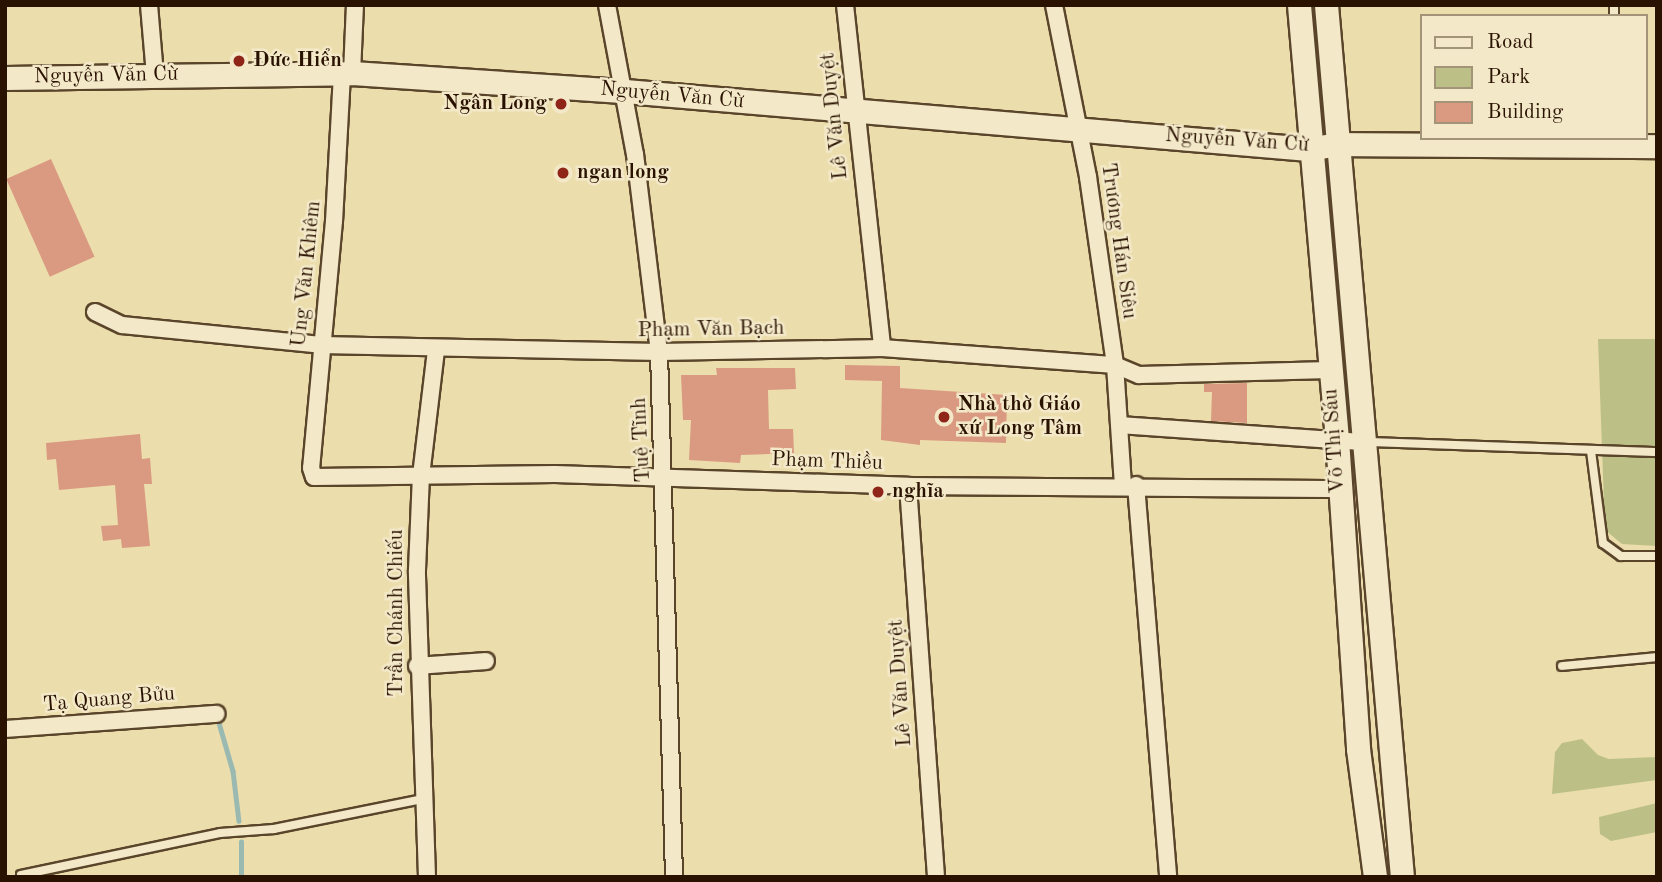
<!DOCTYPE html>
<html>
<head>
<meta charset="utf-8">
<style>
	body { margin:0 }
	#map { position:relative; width:1662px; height:882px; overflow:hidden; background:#ecddac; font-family:"Old Standard TT",serif }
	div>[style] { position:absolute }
	.green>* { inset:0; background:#bcc086 }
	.stream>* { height:4.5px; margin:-2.25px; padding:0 2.25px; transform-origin:2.25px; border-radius:2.25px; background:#9abab1 }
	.building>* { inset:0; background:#da9a81; transform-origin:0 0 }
	.roads { filter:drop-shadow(2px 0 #5a452b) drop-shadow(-2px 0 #5a452b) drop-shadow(0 2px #5a452b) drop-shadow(0 -2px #5a452b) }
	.lane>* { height:8px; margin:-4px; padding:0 4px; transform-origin:4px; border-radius:4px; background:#f3e9c9 }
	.street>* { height:16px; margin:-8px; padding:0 8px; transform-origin:8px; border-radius:8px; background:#f3e9c9 }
	.secondary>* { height:23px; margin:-11.5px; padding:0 11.5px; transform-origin:11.5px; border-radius:11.5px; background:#f3e9c9 }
	.dots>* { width:19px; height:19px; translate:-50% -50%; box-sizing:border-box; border:4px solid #f3e9c9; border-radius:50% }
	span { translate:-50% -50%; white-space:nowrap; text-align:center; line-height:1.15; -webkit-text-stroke:5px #f3e9c9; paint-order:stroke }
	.poi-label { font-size:21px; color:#2a1200; font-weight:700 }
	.left { translate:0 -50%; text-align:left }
	.right { translate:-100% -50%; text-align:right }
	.street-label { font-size:21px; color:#2a1200 }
	.frame { position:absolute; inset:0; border:7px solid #2a1200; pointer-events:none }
	.legend { position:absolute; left:1420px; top:14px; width:228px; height:126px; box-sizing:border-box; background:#f3e9c9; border:2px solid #a39379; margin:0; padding:9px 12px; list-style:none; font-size:21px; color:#2a1200 }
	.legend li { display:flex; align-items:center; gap:14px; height:35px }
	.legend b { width:35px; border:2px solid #a39379 }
</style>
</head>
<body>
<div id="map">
	<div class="green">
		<div style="clip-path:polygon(1598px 339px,1657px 339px,1657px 546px,1622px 544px,1605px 530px)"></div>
		<div style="clip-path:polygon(1582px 739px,1598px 755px,1609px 759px,1657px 757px,1657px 780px,1552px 794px,1555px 752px,1562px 743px)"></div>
		<div style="clip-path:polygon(1657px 803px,1657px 832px,1611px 841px,1600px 834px,1599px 817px)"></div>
	</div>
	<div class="stream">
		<div style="left:217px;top:716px;width:57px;rotate:73.8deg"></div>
		<div style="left:233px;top:771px;width:50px;rotate:83.2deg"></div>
		<div style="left:241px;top:877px;width:35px;rotate:-90deg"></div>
	</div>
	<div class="building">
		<div style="left:51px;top:159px;width:107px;height:49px;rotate:66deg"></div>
		<div style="clip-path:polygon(845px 365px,900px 366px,900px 388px,1007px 395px,1006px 443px,920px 440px,920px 445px,881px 440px,882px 381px,845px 380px)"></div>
		<div style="clip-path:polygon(716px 368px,795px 368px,796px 389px,768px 390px,769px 429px,793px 429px,794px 453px,741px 455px,740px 463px,689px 460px,691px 420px,683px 420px,681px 375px,717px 375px)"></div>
		<div style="clip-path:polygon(1247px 383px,1247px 423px,1211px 421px,1212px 392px,1204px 392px,1204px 384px)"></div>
		<div style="clip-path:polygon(140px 434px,142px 459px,150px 458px,152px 484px,144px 484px,150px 546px,122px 548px,121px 539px,103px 541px,101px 526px,118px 525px,115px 485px,59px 490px,56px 459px,47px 460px,46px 443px)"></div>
	</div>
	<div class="roads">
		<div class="lane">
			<div style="left:1614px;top:5px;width:11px;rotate:90deg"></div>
			<div style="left:1367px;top:442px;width:290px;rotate:2deg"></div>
			<div style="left:1591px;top:451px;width:93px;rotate:82.6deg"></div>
			<div style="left:1603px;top:543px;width:22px;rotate:36deg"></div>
			<div style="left:1621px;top:556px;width:36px"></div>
			<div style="left:1562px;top:666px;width:95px;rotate:-5.4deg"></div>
			<div style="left:21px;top:875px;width:203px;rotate:-11.9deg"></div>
			<div style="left:220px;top:833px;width:54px;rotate:-4.2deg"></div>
			<div style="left:274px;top:829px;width:152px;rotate:-11.4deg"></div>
		</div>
		<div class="street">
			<div style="left:149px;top:5px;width:70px;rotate:85.1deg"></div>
			<div style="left:607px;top:5px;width:152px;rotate:79.4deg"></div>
			<div style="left:635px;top:154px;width:199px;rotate:83.1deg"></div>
			<div style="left:659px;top:352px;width:525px;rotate:88.36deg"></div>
			<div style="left:845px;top:5px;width:345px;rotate:83.8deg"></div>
			<div style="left:1054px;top:5px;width:175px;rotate:78.8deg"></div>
			<div style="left:1088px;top:177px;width:190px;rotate:81.8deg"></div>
			<div style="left:1115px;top:365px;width:120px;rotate:86.2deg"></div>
			<div style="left:352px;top:73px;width:68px;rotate:-87.5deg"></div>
			<div style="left:342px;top:74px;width:147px;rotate:93.1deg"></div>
			<div style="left:334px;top:221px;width:248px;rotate:95.3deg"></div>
			<div style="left:311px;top:468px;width:9px;rotate:72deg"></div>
			<div style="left:314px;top:477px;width:241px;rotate:-0.7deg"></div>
			<div style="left:555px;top:474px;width:353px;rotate:1.9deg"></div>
			<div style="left:908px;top:486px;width:430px;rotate:0.4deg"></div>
			<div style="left:95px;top:312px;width:30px;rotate:26deg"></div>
			<div style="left:122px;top:325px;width:200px;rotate:5.7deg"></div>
			<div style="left:321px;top:345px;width:338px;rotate:1.2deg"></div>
			<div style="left:659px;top:352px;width:223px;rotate:-1deg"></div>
			<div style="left:882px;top:348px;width:234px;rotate:4.2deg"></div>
			<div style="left:1115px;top:365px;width:26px;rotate:23deg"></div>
			<div style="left:1139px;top:375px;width:191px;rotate:-1.5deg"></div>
			<div style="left:1120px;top:425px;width:245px;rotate:4deg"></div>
			<div style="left:1136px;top:485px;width:393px;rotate:85.3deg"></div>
			<div style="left:908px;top:486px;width:392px;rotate:85.9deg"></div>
			<div style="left:417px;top:666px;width:69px;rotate:-4.1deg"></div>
			<div style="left:5px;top:729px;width:212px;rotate:-4.1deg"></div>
			<div style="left:427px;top:877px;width:307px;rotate:-91.9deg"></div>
			<div style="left:417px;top:570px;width:94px;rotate:-87.6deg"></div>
			<div style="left:421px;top:476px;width:127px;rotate:-83.2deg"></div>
		</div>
		<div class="secondary">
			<div style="left:1299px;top:5px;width:436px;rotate:85deg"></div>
			<div style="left:1337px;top:439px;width:311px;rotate:86.1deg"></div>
			<div style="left:1358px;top:749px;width:129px;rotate:82.4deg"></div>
			<div style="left:1326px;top:5px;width:875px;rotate:85.02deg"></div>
			<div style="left:5px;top:78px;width:347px;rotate:-0.8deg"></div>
			<div style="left:352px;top:73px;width:274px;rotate:3.8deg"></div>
			<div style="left:625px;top:91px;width:686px;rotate:4.85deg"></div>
			<div style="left:1309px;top:149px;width:28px;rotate:-10deg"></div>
			<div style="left:1337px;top:144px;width:320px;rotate:0.4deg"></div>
		</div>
	</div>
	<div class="dots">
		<div style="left:239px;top:61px;background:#8f2418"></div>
		<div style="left:561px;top:104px;background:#8f2418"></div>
		<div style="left:563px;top:173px;background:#8f2418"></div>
		<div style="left:944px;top:417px;background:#8f2418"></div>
		<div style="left:878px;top:492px;background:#8f2418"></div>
	</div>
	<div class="poi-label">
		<span class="left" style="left:253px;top:61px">Đức Hiển</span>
		<span class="right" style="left:547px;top:104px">Ngân Long</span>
		<span class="left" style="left:577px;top:173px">ngan long</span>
		<span class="left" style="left:958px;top:417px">Nhà thờ Giáo<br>xứ Long Tâm</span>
		<span class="left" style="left:892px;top:492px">nghĩa</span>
	</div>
	<div class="street-label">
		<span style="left:106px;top:76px;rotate:-1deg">Nguyễn Văn Cừ</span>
		<span style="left:672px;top:96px;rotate:5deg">Nguyễn Văn Cừ</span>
		<span style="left:835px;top:116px;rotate:-96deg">Lê Văn Duyệt</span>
		<span style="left:1237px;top:141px;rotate:4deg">Nguyễn Văn Cừ</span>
		<span style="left:1118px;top:241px;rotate:82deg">Trương Hán Siêu</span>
		<span style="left:307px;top:274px;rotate:-84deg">Ung Văn Khiêm</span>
		<span style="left:711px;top:330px;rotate:-1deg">Phạm Văn Bạch</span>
		<span style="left:642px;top:440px;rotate:-93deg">Tuệ Tĩnh</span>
		<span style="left:1335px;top:441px;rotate:-94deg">Võ Thị Sáu</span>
		<span style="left:827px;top:462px;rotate:2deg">Phạm Thiều</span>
		<span style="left:397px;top:613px;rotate:-90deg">Trần Chánh Chiếu</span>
		<span style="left:901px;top:683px;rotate:-94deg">Lê Văn Duyệt</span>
		<span style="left:109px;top:700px;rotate:-5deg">Tạ Quang Bửu</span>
	</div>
	<div class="frame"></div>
	<ul class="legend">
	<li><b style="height:9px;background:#f3e9c9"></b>Road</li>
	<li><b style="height:19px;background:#bcc086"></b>Park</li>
	<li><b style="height:19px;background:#da9a81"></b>Building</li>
	</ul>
</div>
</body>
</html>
